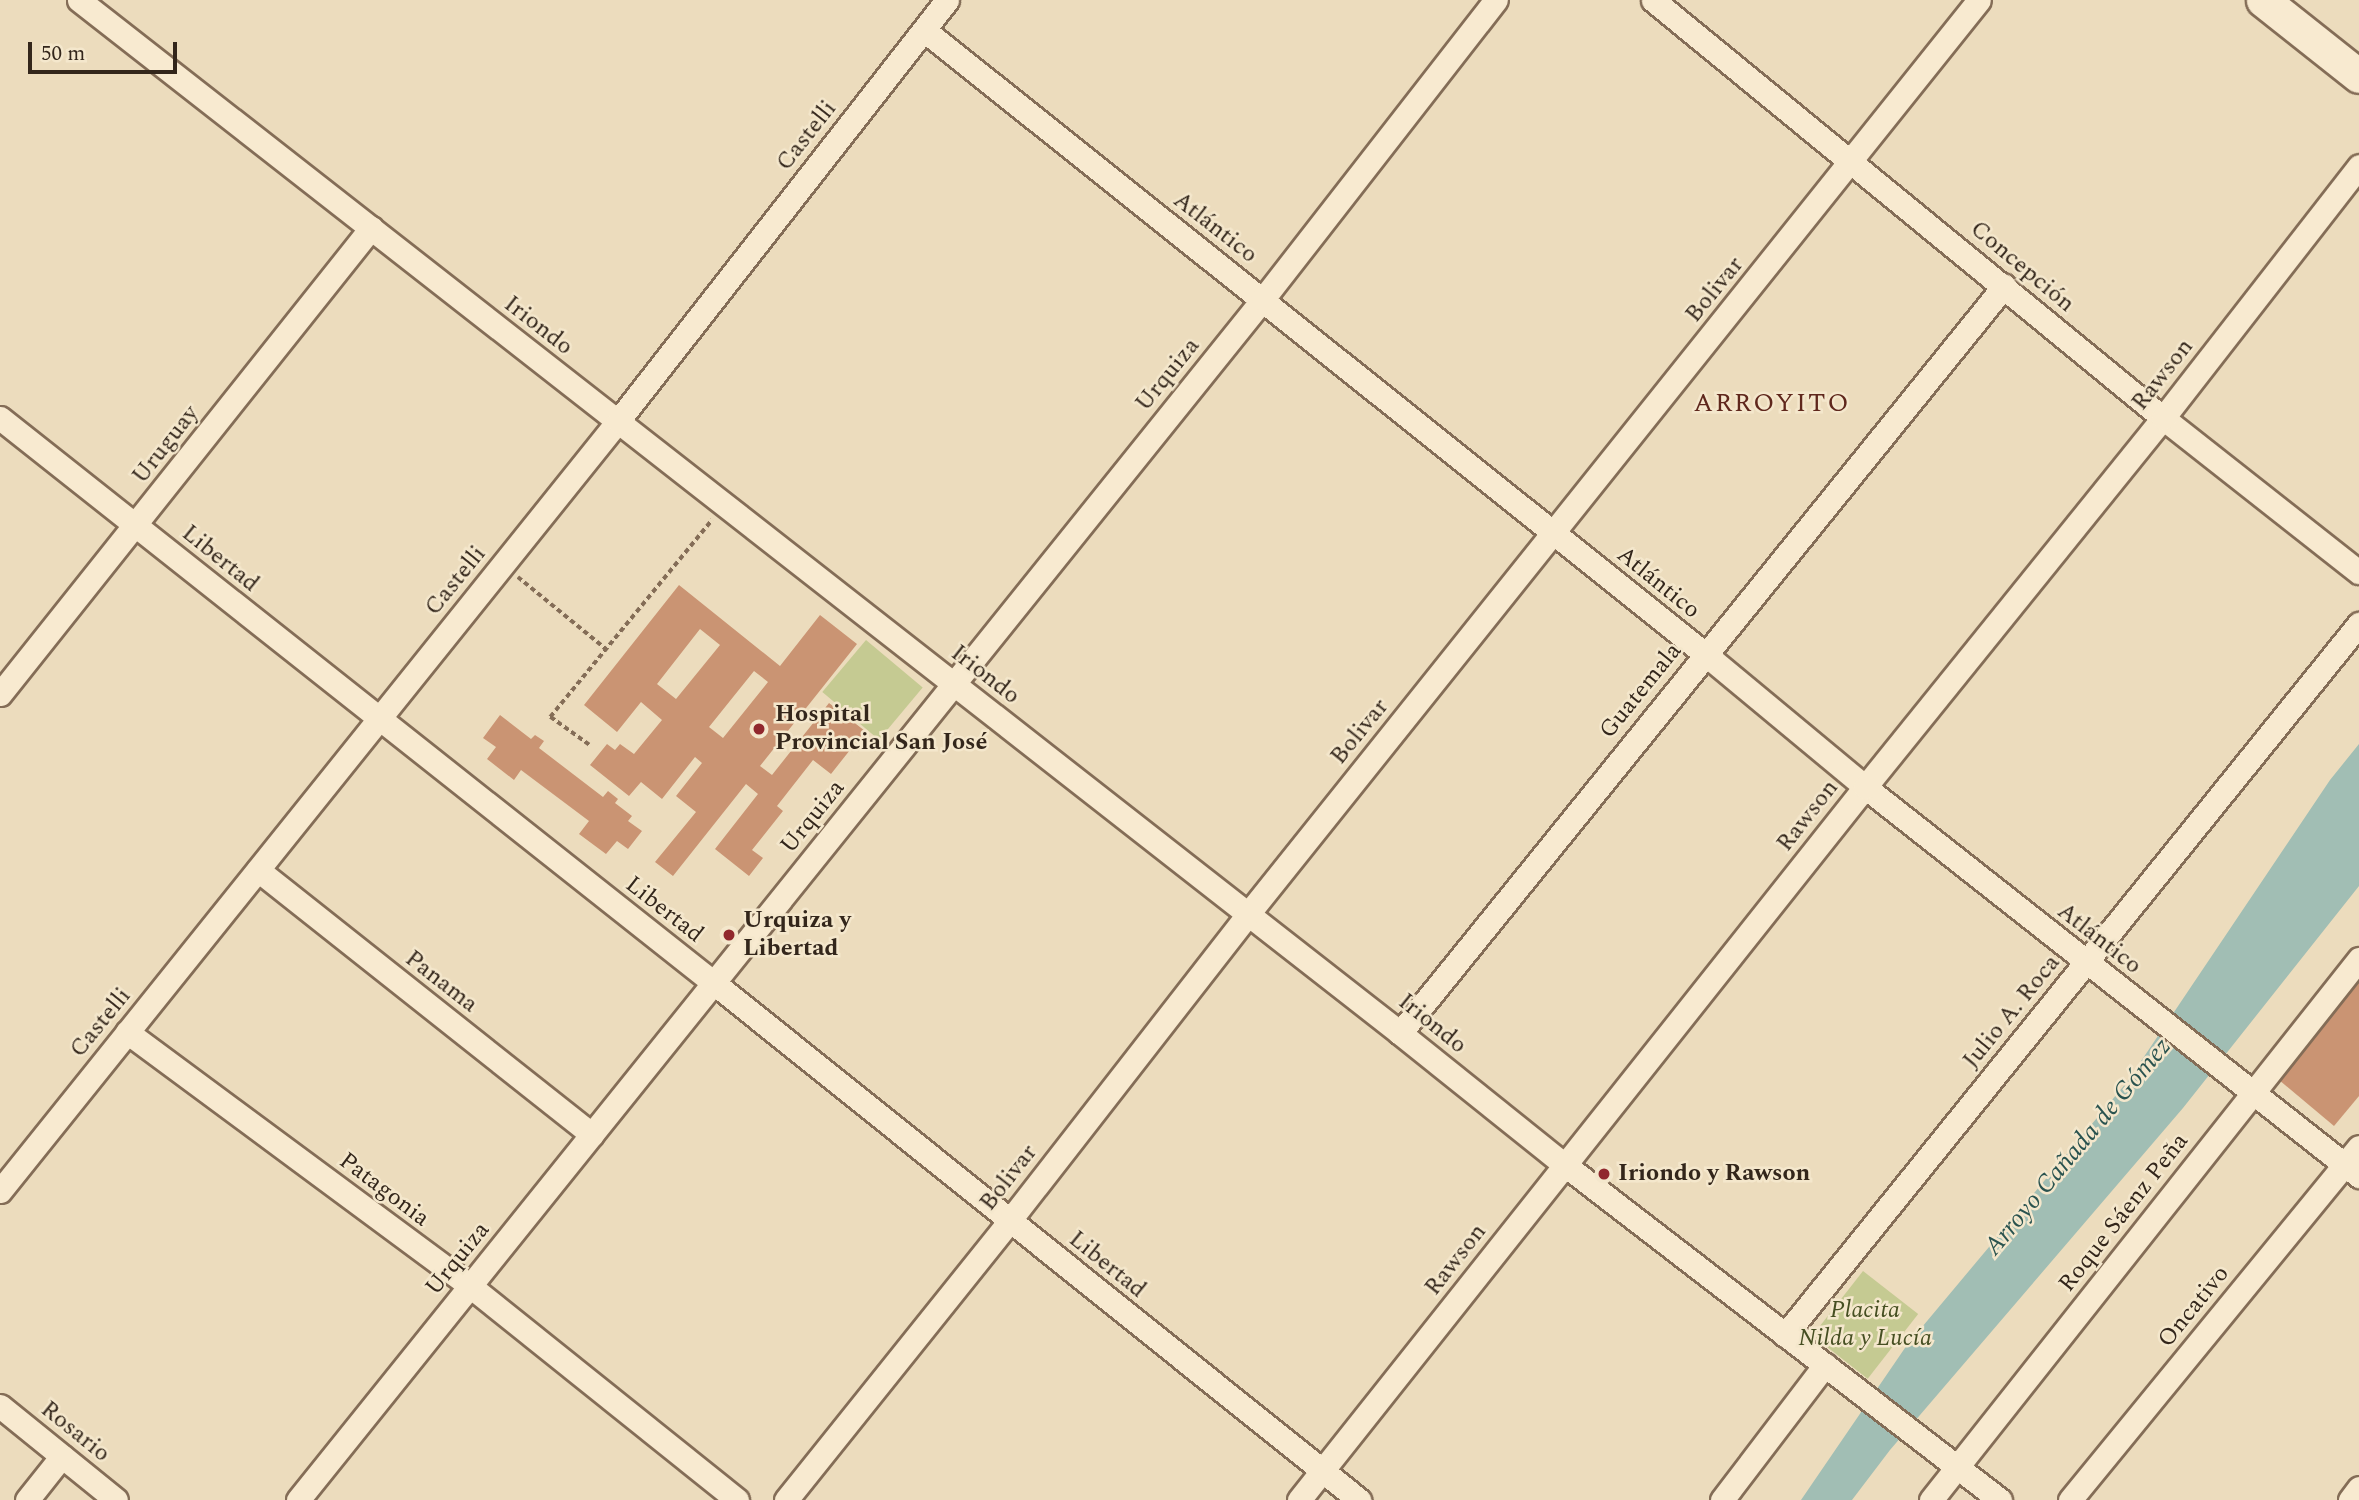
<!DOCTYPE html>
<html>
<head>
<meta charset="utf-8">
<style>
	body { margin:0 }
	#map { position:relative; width:2359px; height:1500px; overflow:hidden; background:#ecdcbd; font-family:Spectral,serif }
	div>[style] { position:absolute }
	.green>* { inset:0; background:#c5ca92; transform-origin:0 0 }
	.water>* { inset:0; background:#a1beb4 }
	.building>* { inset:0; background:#ca9473 }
	.path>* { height:3.5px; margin-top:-1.75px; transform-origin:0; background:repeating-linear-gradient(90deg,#846d57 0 5px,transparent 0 8.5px) }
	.roads { filter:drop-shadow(2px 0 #846d57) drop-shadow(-2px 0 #846d57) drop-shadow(0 2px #846d57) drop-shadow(0 -2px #846d57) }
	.minor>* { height:23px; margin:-11.5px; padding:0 11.5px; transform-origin:11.5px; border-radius:11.5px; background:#f8ead0 }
	.secondary>* { height:33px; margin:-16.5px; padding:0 16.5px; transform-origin:16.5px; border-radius:16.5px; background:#f8ead0 }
	.dots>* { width:19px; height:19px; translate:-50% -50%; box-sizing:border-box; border:4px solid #f4e7cc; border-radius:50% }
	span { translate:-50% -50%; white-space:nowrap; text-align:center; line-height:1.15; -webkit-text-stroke:5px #f4e7cc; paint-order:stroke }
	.street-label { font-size:24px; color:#33261b }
	.poi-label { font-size:24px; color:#33261b; font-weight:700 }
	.left { translate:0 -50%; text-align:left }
	.park-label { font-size:24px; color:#464f22; font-style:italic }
	.neighbourhood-label { font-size:26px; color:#5f271c; letter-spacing:2px }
	.water-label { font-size:26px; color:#2a534f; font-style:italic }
	.scale { position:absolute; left:28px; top:42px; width:149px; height:32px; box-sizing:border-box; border:4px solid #33261b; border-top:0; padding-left:9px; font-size:21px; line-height:24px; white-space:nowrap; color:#33261b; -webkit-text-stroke:5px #f4e7cc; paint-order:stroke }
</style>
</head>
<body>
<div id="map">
	<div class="green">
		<div style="left:866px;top:640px;width:74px;height:68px;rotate:40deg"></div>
		<div style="left:1863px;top:1271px;width:70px;height:82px;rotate:38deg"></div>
	</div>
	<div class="water">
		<div style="clip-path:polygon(2359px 744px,2359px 886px,2183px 1108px,1890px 1450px,1852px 1500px,1801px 1500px,1907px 1345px,2127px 1082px,2330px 780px)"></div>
	</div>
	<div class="building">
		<div style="clip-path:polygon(evenodd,679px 585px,780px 666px,820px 615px,857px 644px,760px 766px,772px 775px,829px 703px,865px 731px,831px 774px,813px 760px,777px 806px,783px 811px,752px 850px,763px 858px,749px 876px,715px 849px,758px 794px,746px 784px,673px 876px,655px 862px,696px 812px,676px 796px,702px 763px,695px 757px,662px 799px,641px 782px,629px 796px,590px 765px,607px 744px,615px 750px,620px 744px,634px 754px,662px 720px,641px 702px,617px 732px,584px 705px,679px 585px,700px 629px,720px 645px,676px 699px,657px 684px,700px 629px,679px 585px,754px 671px,768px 682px,723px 738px,709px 727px,754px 671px)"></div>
		<div style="clip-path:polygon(500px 715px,531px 739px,535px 735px,544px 741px,539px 748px,603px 797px,608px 791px,618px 799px,615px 803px,632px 816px,628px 821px,642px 831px,628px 849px,617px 841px,606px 854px,579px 834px,589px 821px,521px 770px,514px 780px,487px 759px,496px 747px,483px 738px)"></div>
		<div style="clip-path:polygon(2359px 982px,2359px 1096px,2334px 1126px,2279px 1080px)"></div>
	</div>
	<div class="path">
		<div style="left:518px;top:577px;width:114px;rotate:39.3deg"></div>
		<div style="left:589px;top:745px;width:48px;rotate:-144.3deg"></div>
		<div style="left:550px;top:717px;width:255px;rotate:-50.6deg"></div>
	</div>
	<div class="roads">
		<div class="minor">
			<div style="left:79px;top:0;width:1677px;rotate:38.02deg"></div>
			<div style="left:1400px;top:1033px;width:211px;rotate:38.7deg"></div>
			<div style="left:1565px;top:1165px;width:549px;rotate:37.6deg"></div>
			<div style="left:1653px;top:0;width:659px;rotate:39.34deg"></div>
			<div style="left:2163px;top:418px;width:249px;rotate:38.2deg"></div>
			<div style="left:924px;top:30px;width:1000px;rotate:38.62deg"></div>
			<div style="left:1705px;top:654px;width:208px;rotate:39.7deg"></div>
			<div style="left:1865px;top:787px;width:629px;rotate:38.22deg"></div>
			<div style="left:0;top:418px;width:911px;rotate:38.36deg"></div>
			<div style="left:714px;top:983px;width:827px;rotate:38.71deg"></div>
			<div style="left:0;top:694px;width:596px;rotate:-51.48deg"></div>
			<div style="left:258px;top:870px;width:426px;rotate:38.4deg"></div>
			<div style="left:127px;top:1032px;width:427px;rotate:36.5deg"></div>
			<div style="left:470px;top:1286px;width:342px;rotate:38.7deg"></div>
			<div style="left:1400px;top:1033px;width:961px;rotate:-51.04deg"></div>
			<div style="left:0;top:1191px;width:987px;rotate:-51.25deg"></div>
			<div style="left:618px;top:421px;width:534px;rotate:-51.99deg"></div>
			<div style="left:1785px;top:1335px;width:914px;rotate:-51.09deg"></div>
			<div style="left:0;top:1406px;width:149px;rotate:39deg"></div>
			<div style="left:27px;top:1500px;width:56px;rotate:-51.5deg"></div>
			<div style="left:298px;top:1500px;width:1541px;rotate:-51.22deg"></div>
			<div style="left:1263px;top:299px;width:379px;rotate:-52.1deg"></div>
			<div style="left:786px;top:1500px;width:359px;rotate:-51.3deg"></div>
			<div style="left:1010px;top:1220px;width:388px;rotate:-52.1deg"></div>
			<div style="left:1248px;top:914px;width:1170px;rotate:-51.35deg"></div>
			<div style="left:1299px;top:1500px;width:910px;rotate:-51.56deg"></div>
			<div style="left:1865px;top:787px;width:474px;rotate:-51.1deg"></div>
			<div style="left:2163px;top:418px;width:319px;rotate:-52.1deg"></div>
			<div style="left:1722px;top:1500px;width:170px;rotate:-52.7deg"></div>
			<div style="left:1931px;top:1500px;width:690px;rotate:-51.65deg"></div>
			<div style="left:2070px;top:1500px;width:456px;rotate:-50.7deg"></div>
			<div style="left:2350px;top:1500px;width:15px;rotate:-53deg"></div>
		</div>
		<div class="secondary">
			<div style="left:2263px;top:0;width:122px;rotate:38.4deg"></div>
		</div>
	</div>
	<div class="dots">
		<div style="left:759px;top:729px;background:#91282d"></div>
		<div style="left:729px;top:935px;background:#91282d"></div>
		<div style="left:1604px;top:1174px;background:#91282d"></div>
	</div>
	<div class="street-label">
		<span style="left:807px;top:136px;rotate:-52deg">Castelli</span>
		<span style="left:1215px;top:228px;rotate:38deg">Atlántico</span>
		<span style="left:2022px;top:267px;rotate:40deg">Concepción</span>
		<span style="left:1715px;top:290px;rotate:-51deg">Bolivar</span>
		<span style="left:538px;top:326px;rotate:38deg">Iriondo</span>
		<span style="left:1168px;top:375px;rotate:-51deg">Urquiza</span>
		<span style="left:2163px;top:375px;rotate:-52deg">Rawson</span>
		<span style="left:166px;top:445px;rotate:-52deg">Uruguay</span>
		<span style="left:220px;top:559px;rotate:39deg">Libertad</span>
		<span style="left:456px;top:581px;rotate:-51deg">Castelli</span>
		<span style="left:1658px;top:583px;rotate:39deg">Atlántico</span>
		<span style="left:985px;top:675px;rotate:38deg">Iriondo</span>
		<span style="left:1641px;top:691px;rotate:-51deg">Guatemala</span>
		<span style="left:1360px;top:732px;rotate:-51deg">Bolivar</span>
		<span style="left:1808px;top:816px;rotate:-52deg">Rawson</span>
		<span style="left:813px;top:817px;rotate:-51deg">Urquiza</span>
		<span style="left:664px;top:910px;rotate:38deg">Libertad</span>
		<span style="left:2099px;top:939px;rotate:38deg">Atlántico</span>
		<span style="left:441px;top:982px;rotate:38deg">Panama</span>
		<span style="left:2012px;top:1012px;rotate:-51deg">Julio A. Roca</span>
		<span style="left:101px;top:1023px;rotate:-51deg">Castelli</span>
		<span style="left:1432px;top:1024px;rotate:39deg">Iriondo</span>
		<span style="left:1009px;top:1178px;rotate:-52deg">Bolivar</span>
		<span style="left:384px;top:1190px;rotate:37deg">Patagonia</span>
		<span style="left:2124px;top:1213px;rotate:-52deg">Roque Sáenz Peña</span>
		<span style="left:458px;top:1259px;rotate:-51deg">Urquiza</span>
		<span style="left:1456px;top:1260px;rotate:-52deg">Rawson</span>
		<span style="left:1107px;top:1265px;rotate:39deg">Libertad</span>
		<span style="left:2194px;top:1307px;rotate:-51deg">Oncativo</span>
		<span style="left:75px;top:1432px;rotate:39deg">Rosario</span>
	</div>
	<div class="poi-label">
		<span class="left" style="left:775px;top:729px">Hospital<br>Provincial San José</span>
		<span class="left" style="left:743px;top:935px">Urquiza y<br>Libertad</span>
		<span class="left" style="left:1618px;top:1174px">Iriondo y Rawson</span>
	</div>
	<div class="park-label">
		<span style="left:1865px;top:1325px">Placita<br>Nilda y Lucía</span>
	</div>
	<div class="neighbourhood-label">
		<span style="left:1772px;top:404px">ARROYITO</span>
	</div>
	<div class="water-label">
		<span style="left:2078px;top:1147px;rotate:-50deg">Arroyo Cañada de Gómez</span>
	</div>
	<div class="scale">50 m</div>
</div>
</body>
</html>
